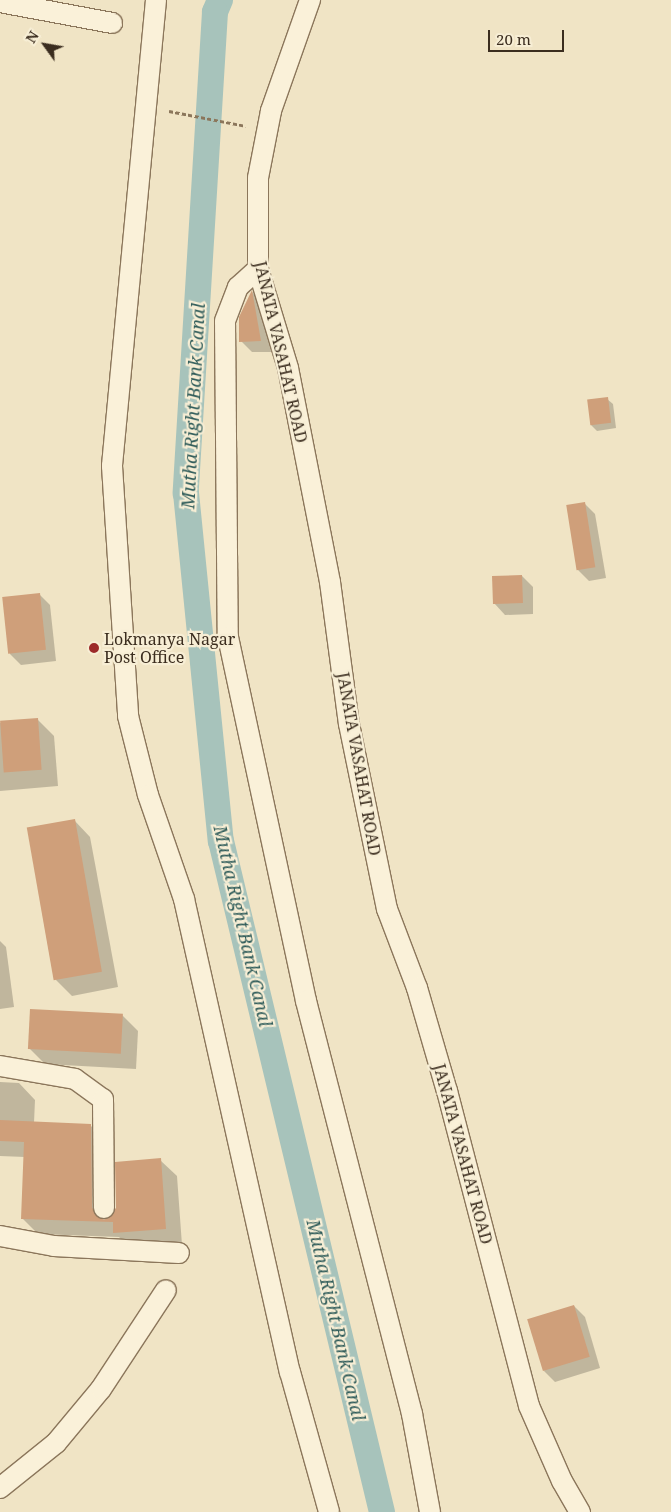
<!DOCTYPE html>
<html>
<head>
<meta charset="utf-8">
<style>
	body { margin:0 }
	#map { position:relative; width:671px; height:1512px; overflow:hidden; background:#f0e4c5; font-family:"Noto Serif",serif }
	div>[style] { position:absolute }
	.shadow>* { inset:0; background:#0003 }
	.canal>* { height:26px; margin:-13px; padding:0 13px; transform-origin:13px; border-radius:13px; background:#a7c3bb }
	.building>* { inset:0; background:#cf9f7a; transform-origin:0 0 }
	.path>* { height:3px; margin-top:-1.5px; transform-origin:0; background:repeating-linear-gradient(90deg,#8b765b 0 4px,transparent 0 6.5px) }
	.roads { filter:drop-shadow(1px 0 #8b765b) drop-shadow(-1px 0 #8b765b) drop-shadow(0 1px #8b765b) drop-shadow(0 -1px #8b765b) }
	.street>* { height:20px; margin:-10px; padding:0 10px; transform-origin:10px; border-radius:10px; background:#faf1d9 }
	.dots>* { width:14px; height:14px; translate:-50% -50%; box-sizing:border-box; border:2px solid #f7eed5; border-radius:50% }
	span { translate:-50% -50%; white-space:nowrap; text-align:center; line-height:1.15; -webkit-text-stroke:4.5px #f7eed5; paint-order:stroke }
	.street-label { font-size:16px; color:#3b2d1f }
	.poi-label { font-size:16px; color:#3b2d1f }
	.left { translate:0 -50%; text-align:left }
	.water-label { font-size:18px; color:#2e5b59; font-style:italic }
	.north { position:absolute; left:20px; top:20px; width:50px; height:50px; -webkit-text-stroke:4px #f7eed5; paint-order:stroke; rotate:302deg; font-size:14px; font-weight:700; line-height:20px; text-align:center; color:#3b2d1f }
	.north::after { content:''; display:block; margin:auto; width:18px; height:22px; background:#3b2d1f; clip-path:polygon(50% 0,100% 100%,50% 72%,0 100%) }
	.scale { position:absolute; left:488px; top:30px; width:76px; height:22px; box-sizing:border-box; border:2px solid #3b2d1f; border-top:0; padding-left:6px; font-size:15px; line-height:18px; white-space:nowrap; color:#3b2d1f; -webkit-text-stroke:4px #f7eed5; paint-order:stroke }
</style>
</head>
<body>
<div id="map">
	<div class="shadow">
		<div style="clip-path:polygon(252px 292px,263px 303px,272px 352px,252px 352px,241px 341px)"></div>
		<div style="clip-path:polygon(607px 399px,613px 404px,616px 428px,597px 431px,591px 425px)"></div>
		<div style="clip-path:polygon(584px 503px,595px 514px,606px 578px,589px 581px,578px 570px)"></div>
		<div style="clip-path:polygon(522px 576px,533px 587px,533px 614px,505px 615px,494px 603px)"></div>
		<div style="clip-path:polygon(39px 594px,50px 605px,56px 661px,21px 665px,10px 654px,3px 598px)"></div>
		<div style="clip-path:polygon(38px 720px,54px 736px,58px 786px,0 791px,0 723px)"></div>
		<div style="clip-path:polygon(74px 820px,90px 837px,118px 987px,72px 996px,56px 980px)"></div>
		<div style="clip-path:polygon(0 941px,6px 947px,14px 1007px,0 1009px)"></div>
		<div style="clip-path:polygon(122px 1015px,138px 1031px,136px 1069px,45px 1064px,29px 1048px)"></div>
		<div style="clip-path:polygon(0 1082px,19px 1083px,35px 1100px,34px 1123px,90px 1125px,106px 1141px,108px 1217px,116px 1214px,117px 1163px,160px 1160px,177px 1176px,182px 1245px,131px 1249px,119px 1237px,38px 1234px,22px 1218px,25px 1157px,0 1156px)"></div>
		<div style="clip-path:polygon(574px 1306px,585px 1317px,600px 1368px,555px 1382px,544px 1371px)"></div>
	</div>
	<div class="canal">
		<div style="left:220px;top:0;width:13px;rotate:113deg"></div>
		<div style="left:215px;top:12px;width:482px;rotate:93.5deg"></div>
		<div style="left:186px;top:493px;width:350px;rotate:84.3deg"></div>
		<div style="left:221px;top:841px;width:690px;rotate:76.51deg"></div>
	</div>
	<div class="building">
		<div style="clip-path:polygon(252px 290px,261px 341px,239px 342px,239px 317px)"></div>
		<div style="left:608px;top:397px;width:26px;height:21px;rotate:83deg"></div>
		<div style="left:585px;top:502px;width:66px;height:19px;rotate:81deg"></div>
		<div style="left:522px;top:575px;width:28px;height:30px;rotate:88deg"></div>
		<div style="left:40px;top:593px;width:57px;height:38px;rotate:84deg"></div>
		<div style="left:38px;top:718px;width:52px;height:38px;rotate:86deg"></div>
		<div style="left:75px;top:819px;width:155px;height:49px;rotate:80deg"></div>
		<div style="left:30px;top:1009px;width:93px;height:40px;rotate:3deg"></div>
		<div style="clip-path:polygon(0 1120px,91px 1124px,92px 1208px,104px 1220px,116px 1208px,115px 1162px,161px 1158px,166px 1229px,113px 1233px,113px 1222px,21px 1219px,24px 1142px,0 1141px)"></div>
		<div style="left:574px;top:1305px;width:54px;height:49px;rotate:73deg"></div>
	</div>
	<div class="path">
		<div style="left:169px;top:111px;width:78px;rotate:11deg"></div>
	</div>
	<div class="roads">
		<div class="street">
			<div style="left:156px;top:0;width:468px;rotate:95.4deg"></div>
			<div style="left:112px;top:466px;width:251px;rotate:86.3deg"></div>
			<div style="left:128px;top:716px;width:81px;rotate:75.8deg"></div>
			<div style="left:148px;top:795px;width:110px;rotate:70.9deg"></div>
			<div style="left:184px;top:899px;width:485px;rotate:77.4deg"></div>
			<div style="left:290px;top:1372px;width:145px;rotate:74.4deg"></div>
			<div style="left:310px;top:0;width:118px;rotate:109.4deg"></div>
			<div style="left:271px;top:111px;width:68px;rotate:101deg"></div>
			<div style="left:258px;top:178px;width:91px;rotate:90deg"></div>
			<div style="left:258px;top:269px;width:103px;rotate:73.1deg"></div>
			<div style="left:288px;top:368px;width:218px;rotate:78.9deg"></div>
			<div style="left:330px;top:582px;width:143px;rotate:82.4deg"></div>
			<div style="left:349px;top:724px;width:189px;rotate:78.4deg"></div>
			<div style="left:387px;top:909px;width:85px;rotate:69.2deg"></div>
			<div style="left:417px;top:988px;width:107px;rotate:73.8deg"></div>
			<div style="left:447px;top:1091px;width:325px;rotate:75.4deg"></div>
			<div style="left:529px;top:1406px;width:82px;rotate:66.3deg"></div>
			<div style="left:562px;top:1481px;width:36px;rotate:60deg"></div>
			<div style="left:0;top:2px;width:114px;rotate:10.6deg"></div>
			<div style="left:258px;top:269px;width:27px;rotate:138deg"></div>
			<div style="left:238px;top:287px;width:36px;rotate:111deg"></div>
			<div style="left:225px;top:321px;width:316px;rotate:89.5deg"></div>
			<div style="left:228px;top:637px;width:372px;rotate:77.9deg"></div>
			<div style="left:306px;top:1001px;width:426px;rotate:75.6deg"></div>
			<div style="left:412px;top:1414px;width:100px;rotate:79.6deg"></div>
			<div style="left:0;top:1066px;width:76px;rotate:9.8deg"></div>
			<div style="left:75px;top:1079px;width:34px;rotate:36deg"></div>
			<div style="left:103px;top:1099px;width:109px;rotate:89.5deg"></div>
			<div style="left:0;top:1236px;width:55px;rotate:10.5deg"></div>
			<div style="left:54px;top:1246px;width:125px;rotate:3.2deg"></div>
			<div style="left:0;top:1488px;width:72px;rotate:-38.8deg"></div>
			<div style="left:56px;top:1443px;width:70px;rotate:-50.2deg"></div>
			<div style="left:101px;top:1389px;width:118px;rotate:-56.7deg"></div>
		</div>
	</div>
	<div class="dots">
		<div style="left:94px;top:648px;background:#9c2a29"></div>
	</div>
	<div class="street-label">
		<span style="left:281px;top:352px;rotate:77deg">JANATA VASAHAT ROAD</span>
		<span style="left:359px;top:764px;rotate:80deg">JANATA VASAHAT ROAD</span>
		<span style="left:463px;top:1154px;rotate:75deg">JANATA VASAHAT ROAD</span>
	</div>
	<div class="poi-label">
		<span class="left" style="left:104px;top:648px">Lokmanya Nagar<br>Post Office</span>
	</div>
	<div class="water-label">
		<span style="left:193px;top:406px;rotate:-87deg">Mutha Right Bank Canal</span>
		<span style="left:243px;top:926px;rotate:77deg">Mutha Right Bank Canal</span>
		<span style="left:336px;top:1320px;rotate:77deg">Mutha Right Bank Canal</span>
	</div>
	<div class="north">N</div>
	<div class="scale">20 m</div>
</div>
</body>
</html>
